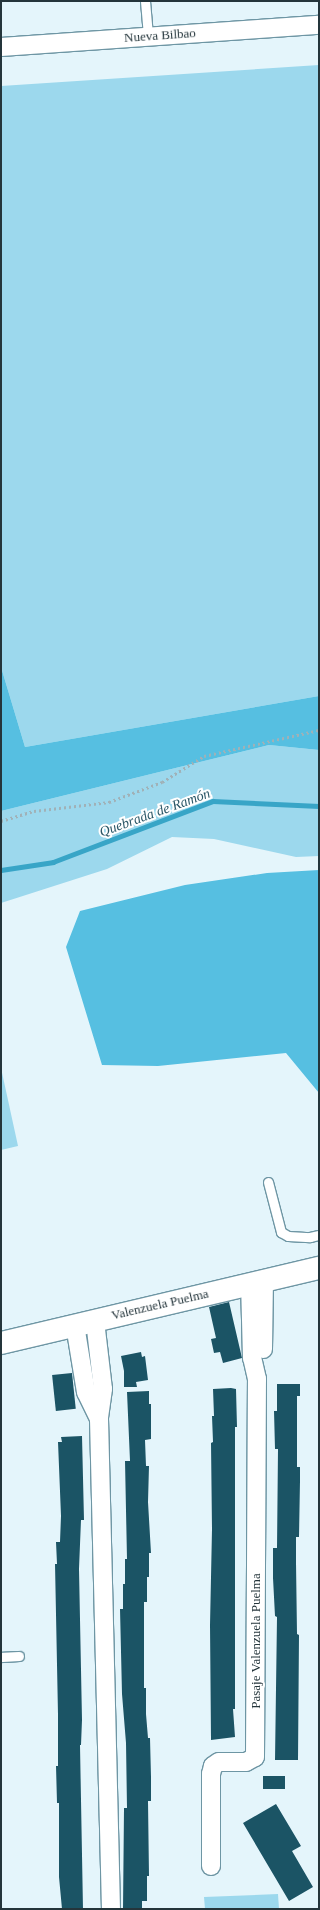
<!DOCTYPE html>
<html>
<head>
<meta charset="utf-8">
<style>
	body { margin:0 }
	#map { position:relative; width:320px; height:1910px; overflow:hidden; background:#e4f5fb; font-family:Georgia,serif }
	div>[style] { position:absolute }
	.green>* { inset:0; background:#9cd8ed }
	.forest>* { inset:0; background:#56bfe1 }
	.stream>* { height:4.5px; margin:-2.25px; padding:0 2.25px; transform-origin:2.25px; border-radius:2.25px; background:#38a5c7 }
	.building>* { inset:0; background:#1b5465; transform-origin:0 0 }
	.path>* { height:2.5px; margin-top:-1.25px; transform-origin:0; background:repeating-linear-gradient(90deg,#a0b1b7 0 2px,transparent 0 5px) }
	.roads { filter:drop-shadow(1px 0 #6e96a4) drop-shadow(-1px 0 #6e96a4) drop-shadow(0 1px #6e96a4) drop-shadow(0 -1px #6e96a4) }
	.lane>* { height:9px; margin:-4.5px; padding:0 4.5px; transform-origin:4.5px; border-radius:4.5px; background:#fff }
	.street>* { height:18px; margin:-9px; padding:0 9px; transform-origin:9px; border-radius:9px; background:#fff }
	.secondary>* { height:22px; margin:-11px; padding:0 11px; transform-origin:11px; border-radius:11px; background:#fff }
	span { translate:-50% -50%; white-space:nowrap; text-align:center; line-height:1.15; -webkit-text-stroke:4px #fff; paint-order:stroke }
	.street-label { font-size:13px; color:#24353b }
	.water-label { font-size:14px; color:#2a5666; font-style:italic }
	.frame { position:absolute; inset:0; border:2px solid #24353b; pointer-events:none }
</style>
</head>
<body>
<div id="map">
	<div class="green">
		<div style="clip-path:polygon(319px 65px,319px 696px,25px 747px,1px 667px,1px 86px)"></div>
		<div style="clip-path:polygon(269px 745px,319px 750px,319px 856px,296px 857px,214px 839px,172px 837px,107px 869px,1px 903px,1px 811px)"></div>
		<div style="clip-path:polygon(1px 1068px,18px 1146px,1px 1150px)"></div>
		<div style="clip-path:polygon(278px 1894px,279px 1909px,205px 1909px,204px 1897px)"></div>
	</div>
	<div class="forest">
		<div style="clip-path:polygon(1px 667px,25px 747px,319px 696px,319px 750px,269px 745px,1px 811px)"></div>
		<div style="clip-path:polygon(319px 870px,319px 1093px,286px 1053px,158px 1066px,102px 1065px,66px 947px,80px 911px,185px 885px,267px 873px)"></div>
	</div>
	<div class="stream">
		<div style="left:1px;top:870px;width:53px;rotate:-8.7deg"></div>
		<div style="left:53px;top:862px;width:171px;rotate:-20.9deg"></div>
		<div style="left:213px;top:801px;width:106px;rotate:2.7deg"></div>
	</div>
	<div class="building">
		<div style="clip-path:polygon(229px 1302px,242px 1358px,223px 1363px,220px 1352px,214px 1353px,211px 1339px,216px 1338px,209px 1307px)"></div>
		<div style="clip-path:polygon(141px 1352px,142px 1357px,145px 1356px,148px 1380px,136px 1382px,137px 1387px,124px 1387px,124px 1371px,121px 1356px)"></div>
		<div style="left:72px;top:1373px;width:36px;height:20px;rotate:84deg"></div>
		<div style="clip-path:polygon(277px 1384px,300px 1384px,300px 1396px,297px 1396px,297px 1467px,300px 1467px,300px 1481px,299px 1537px,296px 1537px,296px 1562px,297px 1634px,299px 1635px,298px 1760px,275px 1760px,277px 1617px,275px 1616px,273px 1578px,273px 1548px,277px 1548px,278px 1449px,275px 1449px,274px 1411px,277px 1411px)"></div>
		<div style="clip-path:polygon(231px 1388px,236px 1389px,237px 1427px,235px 1427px,235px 1709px,233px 1709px,235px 1737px,211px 1740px,210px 1625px,212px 1529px,211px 1443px,213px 1442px,212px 1416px,214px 1416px,213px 1389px)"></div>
		<div style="clip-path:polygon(149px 1391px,149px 1404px,151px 1404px,151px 1439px,145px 1440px,146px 1466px,149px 1466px,148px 1502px,151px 1553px,149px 1553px,149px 1577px,147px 1577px,147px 1602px,144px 1602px,144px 1688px,146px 1688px,146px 1714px,148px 1738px,150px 1738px,151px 1777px,151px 1801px,148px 1801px,149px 1876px,147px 1876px,147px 1901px,142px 1901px,142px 1909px,123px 1909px,124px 1808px,127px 1808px,126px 1743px,122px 1694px,120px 1609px,123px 1609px,123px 1584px,125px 1584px,125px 1559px,127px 1559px,125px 1461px,130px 1461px,127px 1392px)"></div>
		<div style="clip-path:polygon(82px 1436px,84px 1520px,81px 1520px,79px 1569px,82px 1720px,81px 1745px,80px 1745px,83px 1909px,62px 1909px,59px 1877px,59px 1803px,57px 1803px,56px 1766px,58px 1766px,58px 1715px,55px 1564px,57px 1564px,56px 1542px,60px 1542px,61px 1516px,58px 1442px,62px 1442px,61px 1437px)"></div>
		<div style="left:263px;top:1776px;width:22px;height:13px"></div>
		<div style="clip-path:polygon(276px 1804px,301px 1846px,292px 1851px,313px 1887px,289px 1901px,243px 1823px)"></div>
	</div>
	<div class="path">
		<div style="left:1px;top:821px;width:34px;rotate:-17deg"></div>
		<div style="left:34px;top:811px;width:76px;rotate:-6.8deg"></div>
		<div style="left:109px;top:802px;width:57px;rotate:-20.7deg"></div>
		<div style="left:162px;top:782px;width:49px;rotate:-31.8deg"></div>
		<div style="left:204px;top:756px;width:118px;rotate:-12.7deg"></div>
	</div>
	<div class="roads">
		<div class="lane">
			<div style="left:145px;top:1px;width:36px;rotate:85deg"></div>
			<div style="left:268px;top:1182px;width:52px;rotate:75.4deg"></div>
			<div style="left:281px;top:1232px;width:8px;rotate:30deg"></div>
			<div style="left:288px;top:1236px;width:22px;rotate:3deg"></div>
			<div style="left:310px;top:1237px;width:9px;rotate:-13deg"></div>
			<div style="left:1px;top:1657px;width:18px;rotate:-3deg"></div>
		</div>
		<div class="street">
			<div style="left:1px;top:47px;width:319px;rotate:-4deg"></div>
			<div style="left:95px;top:1321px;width:68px;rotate:83.3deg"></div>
			<div style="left:103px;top:1389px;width:30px;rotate:98deg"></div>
			<div style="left:99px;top:1419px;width:490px;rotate:88.6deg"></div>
			<div style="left:75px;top:1325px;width:68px;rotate:80.7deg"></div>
			<div style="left:86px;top:1392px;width:30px;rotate:64deg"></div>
			<div style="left:263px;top:1349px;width:68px;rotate:-89.2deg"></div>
			<div style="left:211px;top:1866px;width:92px;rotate:-90deg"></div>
			<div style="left:211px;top:1774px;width:8px;rotate:-76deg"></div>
			<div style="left:213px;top:1766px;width:7px;rotate:-34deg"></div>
			<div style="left:219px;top:1762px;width:27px"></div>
			<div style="left:246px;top:1762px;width:10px;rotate:-29deg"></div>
			<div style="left:255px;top:1757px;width:378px;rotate:-89.7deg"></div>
			<div style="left:257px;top:1379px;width:22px;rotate:-103deg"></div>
			<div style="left:252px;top:1358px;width:74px;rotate:-91.5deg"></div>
		</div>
		<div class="secondary">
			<div style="left:1px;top:1343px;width:327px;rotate:-13.3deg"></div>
		</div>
	</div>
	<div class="street-label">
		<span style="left:160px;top:36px;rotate:-4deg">Nueva Bilbao</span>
		<span style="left:160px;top:1305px;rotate:-13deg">Valenzuela Puelma</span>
		<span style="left:256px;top:1641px;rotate:-90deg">Pasaje Valenzuela Puelma</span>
	</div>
	<div class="water-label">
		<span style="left:155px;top:813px;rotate:-20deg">Quebrada de Ramón</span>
	</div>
	<div class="frame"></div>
</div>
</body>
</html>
